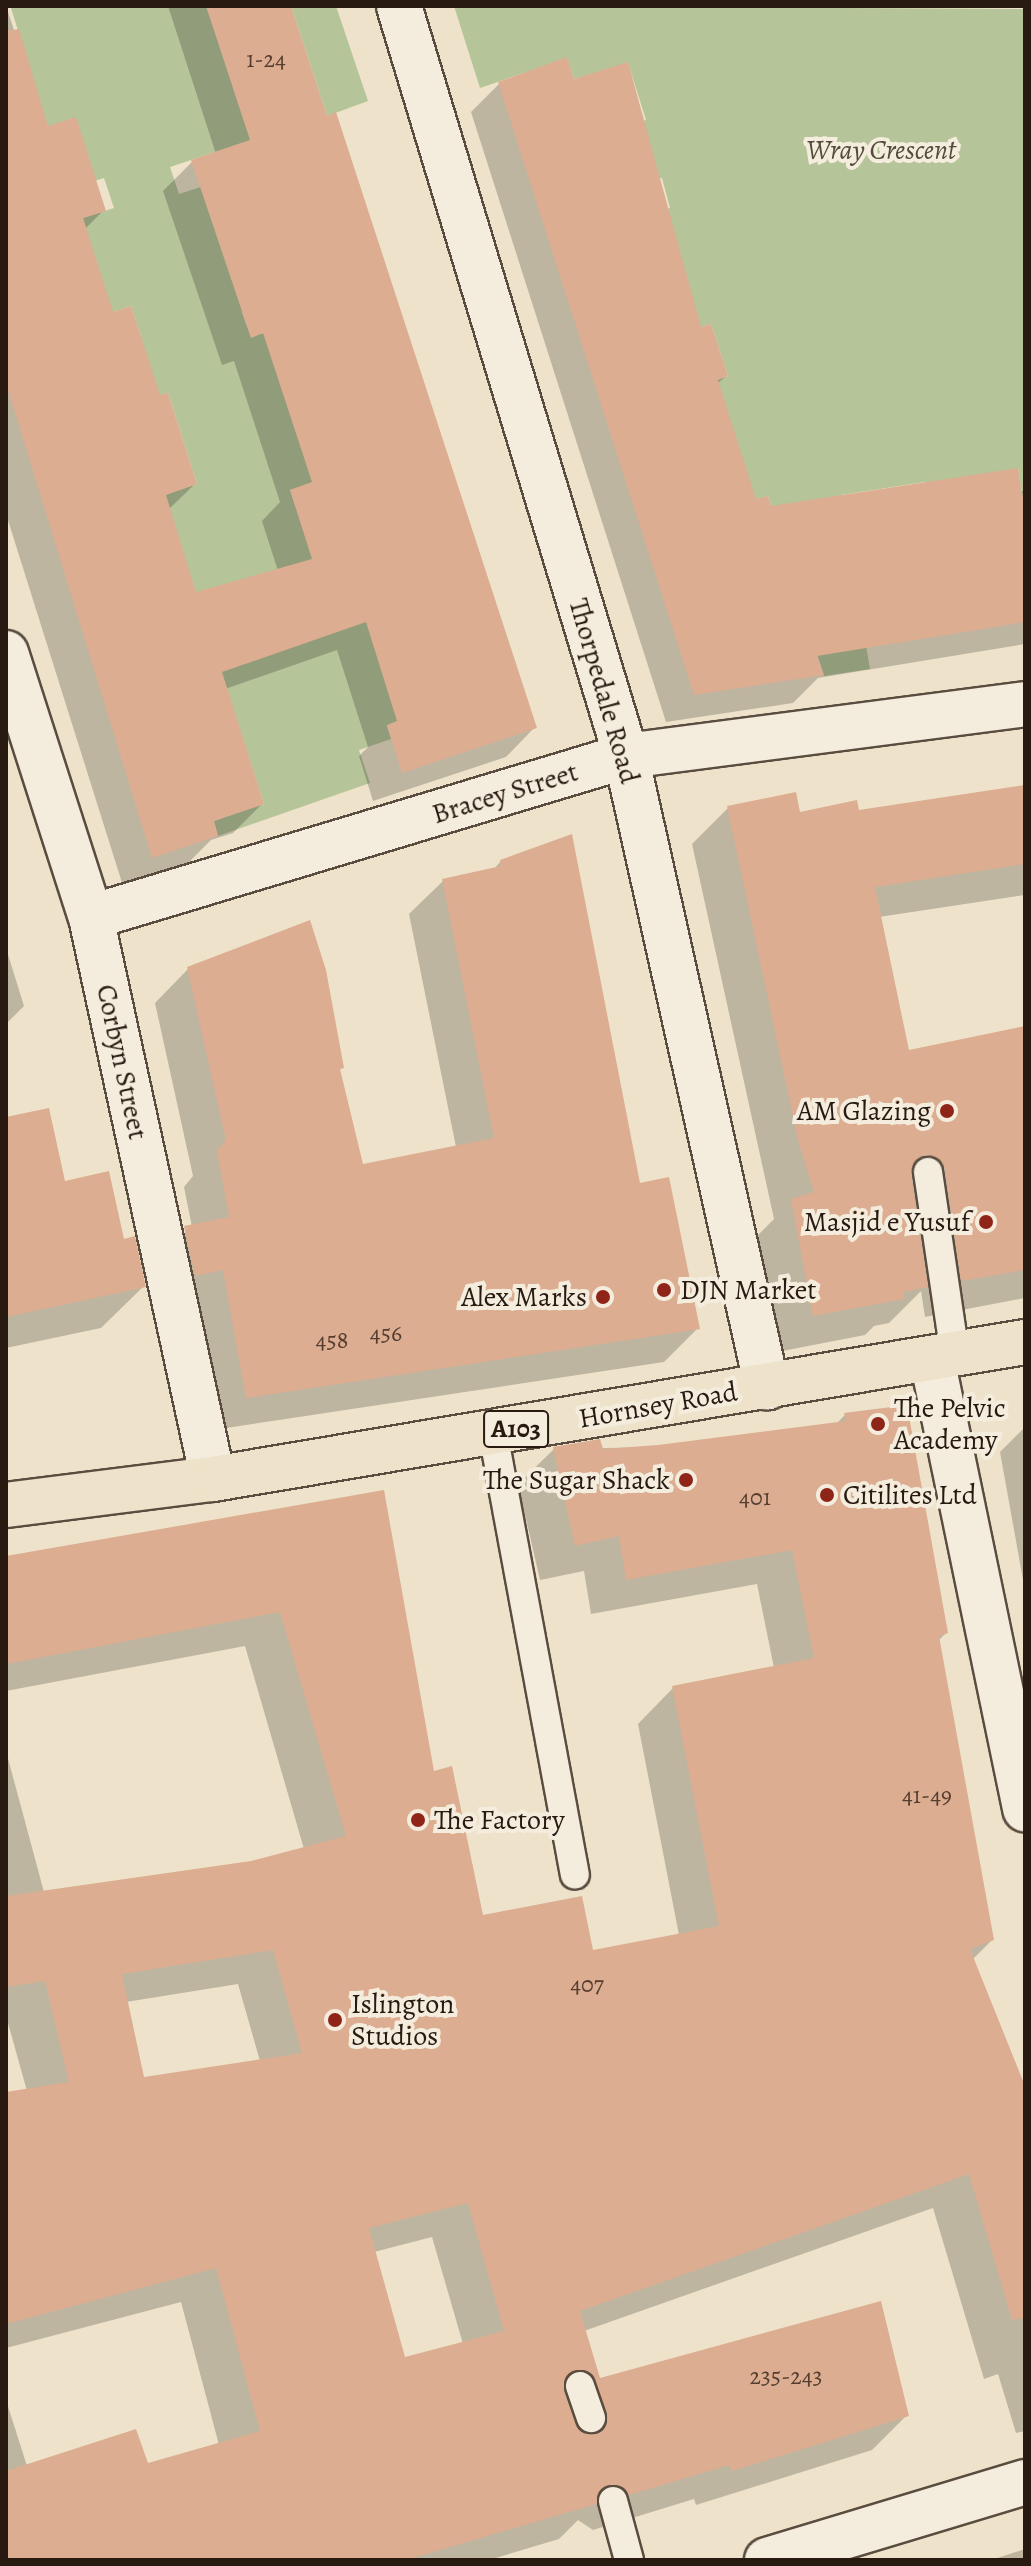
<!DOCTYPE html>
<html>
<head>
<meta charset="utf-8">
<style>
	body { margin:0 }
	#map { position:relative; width:1031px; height:2566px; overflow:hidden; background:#eee3ca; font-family:Alegreya,serif }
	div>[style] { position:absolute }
	.green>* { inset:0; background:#b6c499 }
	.shadow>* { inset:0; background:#0003 }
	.building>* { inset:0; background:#dcad90 }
	.roads { filter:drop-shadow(2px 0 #5a4c3f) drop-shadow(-2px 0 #5a4c3f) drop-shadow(0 2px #5a4c3f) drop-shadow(0 -2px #5a4c3f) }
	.lane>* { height:28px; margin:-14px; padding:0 14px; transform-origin:14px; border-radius:14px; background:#f4eddd }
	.street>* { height:44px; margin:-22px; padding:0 22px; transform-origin:22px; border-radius:22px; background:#f4eddd }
	.primary>* { height:44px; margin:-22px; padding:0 22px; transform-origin:22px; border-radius:22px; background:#eee3ca }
	.dots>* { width:22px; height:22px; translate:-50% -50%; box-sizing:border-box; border:4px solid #f4eddd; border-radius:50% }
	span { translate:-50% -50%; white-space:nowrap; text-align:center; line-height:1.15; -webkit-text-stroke:8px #f4eddd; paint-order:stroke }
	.number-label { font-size:24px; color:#553e31 }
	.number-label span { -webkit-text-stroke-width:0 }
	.shield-label span { padding:2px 6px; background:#f4eddd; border:2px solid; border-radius:6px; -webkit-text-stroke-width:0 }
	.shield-label { font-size:26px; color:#281911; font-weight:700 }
	.park-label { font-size:28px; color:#534c3a; font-style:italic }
	.street-label { font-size:28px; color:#281911 }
	.poi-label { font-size:28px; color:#281911 }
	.right { translate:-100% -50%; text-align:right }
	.left { translate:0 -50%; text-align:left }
	.frame { position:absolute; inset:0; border:8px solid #281911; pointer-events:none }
</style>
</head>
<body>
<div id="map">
	<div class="green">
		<div style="clip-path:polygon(6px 6px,206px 6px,254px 139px,170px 167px,179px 194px,223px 180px,242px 313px,251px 337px,274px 330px,376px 461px,290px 490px,298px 514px,315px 509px,418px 599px,398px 721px,387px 726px,391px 739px,359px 750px,370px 783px,218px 836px,214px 821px,264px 804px,164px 495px,197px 484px,168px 393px,142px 401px,141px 337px,131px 306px,110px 313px,83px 218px,114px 208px,104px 178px,23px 204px,48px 126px,6px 70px,28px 63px,11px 8px)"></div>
		<div style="clip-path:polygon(291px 6px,336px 6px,368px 101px,327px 116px)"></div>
		<div style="clip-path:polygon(454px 6px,1025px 9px,1025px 510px,1018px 468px,938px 555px,925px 482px,841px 495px,870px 669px,824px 676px,768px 496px,709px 514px,671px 395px,728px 376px,711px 324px,655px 341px,618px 225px,670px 208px,662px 178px,655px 179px,591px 137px,646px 120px,628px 63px,574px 79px,567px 58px,480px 88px)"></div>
	</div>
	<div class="shadow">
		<div style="clip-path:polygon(6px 6px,47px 129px,103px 211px,85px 229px,111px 314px,159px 398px,195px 484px,168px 510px,195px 595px,278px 571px,262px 521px,280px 502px,234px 361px,222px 365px,163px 191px,192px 162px,216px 154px,168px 6px,289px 6px,535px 727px,506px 757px,373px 801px,359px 756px,368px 747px,337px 650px,225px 689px,262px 804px,233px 833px,211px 840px,187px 864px,123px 886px,6px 514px)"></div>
		<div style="clip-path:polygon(573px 81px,726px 376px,717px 384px,755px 502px,770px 509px,1025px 491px,1025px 644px,818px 678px,793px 703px,666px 722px,471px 112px,499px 84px)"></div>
		<div style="clip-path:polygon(1025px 787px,1025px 895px,879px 917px,908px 1052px,1025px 1028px,1025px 1298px,925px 1317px,921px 1291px,889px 1323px,874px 1326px,865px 1335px,777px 1352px,755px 1238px,774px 1219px,692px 844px,728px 808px,798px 815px,858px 813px)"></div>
		<div style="clip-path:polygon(501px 861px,698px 1328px,664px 1362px,213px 1430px,151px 1262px,192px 1227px,184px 1187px,193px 1176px,155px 1003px,188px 969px,342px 1068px,338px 1071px,362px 1167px,456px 1147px,409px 914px,443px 881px,493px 870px)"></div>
		<div style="clip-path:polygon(6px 948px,24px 1006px,6px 1024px)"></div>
		<div style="clip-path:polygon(6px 1196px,122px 1241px,144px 1286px,101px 1328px,6px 1348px)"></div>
		<div style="clip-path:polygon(evenodd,845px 1415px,946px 1633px,938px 1641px,992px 1940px,972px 1960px,1025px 2096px,1025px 2431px,1016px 2433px,998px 2374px,984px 2379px,933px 2208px,584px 2331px,599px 2380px,907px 2415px,872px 2450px,696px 2505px,694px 2499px,593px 2530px,578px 2520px,559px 2539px,489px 2560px,6px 2560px,6px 2400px,27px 2466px,147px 2466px,219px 2445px,181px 2302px,6px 2348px,6px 2094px,27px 2091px,6px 2016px,6px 1751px,44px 1892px,251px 1863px,304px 1849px,245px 1646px,6px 1691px,6px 1558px,382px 1493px,432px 1774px,481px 1917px,591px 1952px,679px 1935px,638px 1724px,673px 1688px,774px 1668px,757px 1584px,591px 1614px,584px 1571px,540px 1580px,518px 1484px,554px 1449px,658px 1447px,836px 1424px,845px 1415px,238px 1984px,260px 2061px,143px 2080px,126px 2002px,238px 1984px,845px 1415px,432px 2237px,463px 2344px,403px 2359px,374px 2252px,432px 2237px)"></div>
		<div style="clip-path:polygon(1025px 1427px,1025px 1591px,1000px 1452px)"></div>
		<div style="clip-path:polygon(1025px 2549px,1025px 2560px,991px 2560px)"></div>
	</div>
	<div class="building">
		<div style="clip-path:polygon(206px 6px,291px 6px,327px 116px,336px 112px,537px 728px,402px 773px,387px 725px,397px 721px,366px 622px,222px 672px,264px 804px,214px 821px,218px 836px,152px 858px,6px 383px,6px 31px,19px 29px,48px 126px,76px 117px,106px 211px,83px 218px,113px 312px,131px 306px,160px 395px,168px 393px,197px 484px,166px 495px,196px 592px,312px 559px,290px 490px,312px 482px,263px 333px,251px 338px,191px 160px,250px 140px)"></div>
		<div style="clip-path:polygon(567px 57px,574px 79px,628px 62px,701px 327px,711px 324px,728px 376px,718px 380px,756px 499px,768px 496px,771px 506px,1018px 468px,1025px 510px,1025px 622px,817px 656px,824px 675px,694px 695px,498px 82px)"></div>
		<div style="clip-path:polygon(1025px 785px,1025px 864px,875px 887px,909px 1050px,1025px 1026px,1025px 1270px,961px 1281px,945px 1169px,935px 1157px,925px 1155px,917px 1159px,911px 1174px,928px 1287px,903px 1292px,904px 1299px,813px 1316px,791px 1199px,814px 1192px,798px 1140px,727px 806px,796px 792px,800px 812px,857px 800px,859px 810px)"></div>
		<div style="clip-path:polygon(572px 834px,640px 1183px,669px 1177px,700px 1329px,246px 1398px,223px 1270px,195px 1276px,184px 1226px,229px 1217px,217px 1151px,226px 1140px,187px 967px,310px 920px,326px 970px,344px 1068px,340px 1069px,363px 1164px,494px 1138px,442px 879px,501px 866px,500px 860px)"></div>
		<div style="clip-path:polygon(49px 1108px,65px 1181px,109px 1171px,124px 1239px,135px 1236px,146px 1287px,6px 1317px,6px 1117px)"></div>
		<div style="clip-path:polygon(evenodd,907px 1405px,948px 1633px,939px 1636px,994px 1940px,970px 1949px,1025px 2086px,1025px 2318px,1012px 2320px,969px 2174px,580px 2311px,600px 2378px,881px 2301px,909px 2416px,732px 2471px,729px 2465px,629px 2495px,618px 2485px,608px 2485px,596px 2504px,406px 2560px,6px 2560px,6px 2471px,136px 2429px,148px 2463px,260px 2431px,216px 2268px,6px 2324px,6px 2092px,69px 2082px,45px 1981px,6px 1987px,6px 1896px,251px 1861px,346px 1836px,280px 1612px,6px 1664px,6px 1556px,384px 1490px,434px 1771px,452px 1766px,483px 1915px,582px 1896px,593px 1950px,719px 1926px,672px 1686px,814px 1658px,792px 1550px,626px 1580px,619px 1536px,575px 1546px,553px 1447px,600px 1439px,603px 1449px,658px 1445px,846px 1421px,844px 1413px,907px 1405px,273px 1950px,302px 2053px,144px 2077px,122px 1974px,273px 1950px,907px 1405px,468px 2203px,504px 2331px,405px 2357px,369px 2228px,468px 2203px,907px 1405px,575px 2370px,592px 2374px,607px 2412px,604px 2428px,596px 2434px,579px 2430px,564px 2392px,567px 2376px,575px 2370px)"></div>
	</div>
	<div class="roads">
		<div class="lane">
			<div style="left:928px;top:1172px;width:185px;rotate:81.6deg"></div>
			<div style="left:493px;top:1433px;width:449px;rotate:79.5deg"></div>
			<div style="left:580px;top:2386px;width:34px;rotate:71deg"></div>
			<div style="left:613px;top:2501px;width:61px;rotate:74.8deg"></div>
		</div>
		<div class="street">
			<div style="left:399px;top:6px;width:784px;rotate:73.16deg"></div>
			<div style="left:626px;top:756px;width:647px;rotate:77.4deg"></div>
			<div style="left:6px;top:653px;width:277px;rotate:72.2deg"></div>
			<div style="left:91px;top:917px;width:575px;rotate:77.75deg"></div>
			<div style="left:91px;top:917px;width:559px;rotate:-16.75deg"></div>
			<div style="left:626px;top:756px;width:402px;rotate:-7.4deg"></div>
			<div style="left:932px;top:1359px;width:460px;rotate:78.3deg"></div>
			<div style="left:767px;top:2560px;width:270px;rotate:-16.8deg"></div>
		</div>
		<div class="primary">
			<div style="left:6px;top:1505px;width:209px;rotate:-7.2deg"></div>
			<div style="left:213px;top:1479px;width:823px;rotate:-9.58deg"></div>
		</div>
	</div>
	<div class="dots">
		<div style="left:947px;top:1111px;background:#8f2418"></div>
		<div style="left:986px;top:1222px;background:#8f2418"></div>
		<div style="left:664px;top:1290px;background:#8f2418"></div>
		<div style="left:603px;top:1297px;background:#8f2418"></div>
		<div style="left:878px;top:1424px;background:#8f2418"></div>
		<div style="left:686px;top:1480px;background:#8f2418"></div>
		<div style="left:827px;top:1495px;background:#8f2418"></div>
		<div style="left:418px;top:1820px;background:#8f2418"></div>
		<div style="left:335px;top:2020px;background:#8f2418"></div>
	</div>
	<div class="number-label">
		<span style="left:266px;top:60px">1-24</span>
		<span style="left:386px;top:1334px">456</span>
		<span style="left:332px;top:1341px">458</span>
		<span style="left:755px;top:1498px">401</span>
		<span style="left:927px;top:1796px">41-49</span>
		<span style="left:587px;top:1985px">407</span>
		<span style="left:786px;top:2377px">235-243</span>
	</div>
	<div class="shield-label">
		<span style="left:516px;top:1429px">A103</span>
	</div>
	<div class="park-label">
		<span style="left:881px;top:150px">Wray Crescent</span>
	</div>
	<div class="street-label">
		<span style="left:604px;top:691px;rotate:74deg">Thorpedale Road</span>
		<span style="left:505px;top:793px;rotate:-17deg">Bracey Street</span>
		<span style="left:122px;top:1062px;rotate:78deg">Corbyn Street</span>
		<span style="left:658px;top:1405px;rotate:-10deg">Hornsey Road</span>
	</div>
	<div class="poi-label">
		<span class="right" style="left:931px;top:1111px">AM Glazing</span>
		<span class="right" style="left:970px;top:1222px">Masjid e Yusuf</span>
		<span class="left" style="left:680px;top:1290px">DJN Market</span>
		<span class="right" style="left:587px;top:1297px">Alex Marks</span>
		<span class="left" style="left:894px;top:1424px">The Pelvic<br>Academy</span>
		<span class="right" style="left:670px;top:1480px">The Sugar Shack</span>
		<span class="left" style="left:843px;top:1495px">Citilites Ltd</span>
		<span class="left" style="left:434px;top:1820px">The Factory</span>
		<span class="left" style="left:351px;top:2020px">Islington<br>Studios</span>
	</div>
	<div class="frame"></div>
</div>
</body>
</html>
